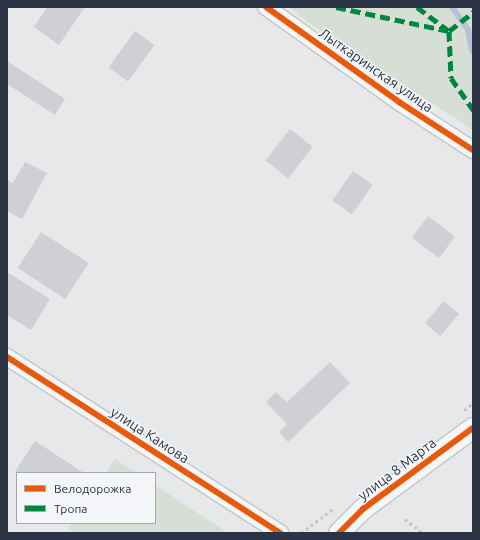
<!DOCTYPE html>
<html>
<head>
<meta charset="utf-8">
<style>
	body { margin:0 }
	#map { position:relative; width:480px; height:540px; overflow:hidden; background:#e6e8ea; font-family:Ubuntu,sans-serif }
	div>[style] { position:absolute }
	.green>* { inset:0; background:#d6ded6 }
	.stream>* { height:6px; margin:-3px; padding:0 3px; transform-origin:3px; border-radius:3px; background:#b4c4d5 }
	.building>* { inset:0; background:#ced0d3; transform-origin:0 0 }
	.path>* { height:2.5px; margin-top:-1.25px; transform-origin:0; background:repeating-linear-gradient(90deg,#c5c6ca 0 3px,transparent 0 6px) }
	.roads { filter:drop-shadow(1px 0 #c4c6c8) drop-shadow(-1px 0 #c4c6c8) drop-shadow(0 1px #c4c6c8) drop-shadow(0 -1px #c4c6c8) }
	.minor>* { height:16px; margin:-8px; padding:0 8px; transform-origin:8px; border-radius:8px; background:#f5f6f7 }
	.tertiary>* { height:20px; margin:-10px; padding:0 10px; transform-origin:10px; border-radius:10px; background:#f5f6f7 }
	.quiet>* { height:5px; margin-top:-2.5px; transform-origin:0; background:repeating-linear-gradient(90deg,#00873e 0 10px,transparent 0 15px) }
	.cycleway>* { height:6px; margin:-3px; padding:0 3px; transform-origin:3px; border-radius:3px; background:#e8590c }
	span { translate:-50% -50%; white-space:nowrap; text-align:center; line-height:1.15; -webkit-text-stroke:3px #f4f6f9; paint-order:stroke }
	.street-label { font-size:14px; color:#2b3445 }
	.frame { position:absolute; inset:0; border:8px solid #2b3445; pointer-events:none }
	.legend { position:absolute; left:16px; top:472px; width:140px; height:52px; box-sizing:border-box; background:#f4f6f9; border:1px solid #a4a8b1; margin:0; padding:5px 7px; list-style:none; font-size:12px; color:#2b3445 }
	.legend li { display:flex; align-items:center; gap:8px; height:20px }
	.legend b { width:20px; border:1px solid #a4a8b1 }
</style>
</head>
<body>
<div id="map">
	<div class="green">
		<div style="clip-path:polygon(290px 7px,473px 7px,473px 130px,306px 21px)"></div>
		<div style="clip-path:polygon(115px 459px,136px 473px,106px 473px)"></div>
		<div style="clip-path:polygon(155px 485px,228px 533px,74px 533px,68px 528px,71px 523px,155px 523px)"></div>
	</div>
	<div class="stream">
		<div style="left:452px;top:7px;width:28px;rotate:55deg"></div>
		<div style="left:468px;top:30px;width:21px;rotate:79deg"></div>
	</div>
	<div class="building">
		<div style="clip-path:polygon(47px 7px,85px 7px,59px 45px,34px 27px)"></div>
		<div style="left:135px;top:31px;width:24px;height:45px;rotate:36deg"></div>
		<div style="clip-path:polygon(7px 61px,65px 99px,55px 115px,7px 84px)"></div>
		<div style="left:290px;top:129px;width:29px;height:40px;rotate:38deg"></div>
		<div style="clip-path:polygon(25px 162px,47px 173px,22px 219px,7px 211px,7px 180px,13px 183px)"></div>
		<div style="left:353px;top:171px;width:24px;height:36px;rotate:35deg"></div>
		<div style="left:428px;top:216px;width:34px;height:27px;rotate:37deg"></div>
		<div style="left:41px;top:232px;width:57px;height:43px;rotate:33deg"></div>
		<div style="clip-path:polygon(7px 272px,50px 299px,31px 330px,7px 315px)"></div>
		<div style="left:444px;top:301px;width:20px;height:29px;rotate:41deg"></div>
		<div style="clip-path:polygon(330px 362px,350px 383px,288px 442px,279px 432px,287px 424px,266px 402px,276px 392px,287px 402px)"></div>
		<div style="clip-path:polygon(35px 441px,84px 473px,19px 473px,15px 471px)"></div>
	</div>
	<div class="path">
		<div style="left:464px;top:410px;width:11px;rotate:-38deg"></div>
		<div style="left:405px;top:519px;width:23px;rotate:38deg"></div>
		<div style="left:301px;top:533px;width:41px;rotate:-37.1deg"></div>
	</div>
	<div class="roads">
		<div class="minor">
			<div style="left:266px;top:7px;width:163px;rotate:35.5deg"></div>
			<div style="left:399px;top:102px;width:88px;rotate:33deg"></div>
			<div style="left:7px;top:357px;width:325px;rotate:32.8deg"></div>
		</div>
		<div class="tertiary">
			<div style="left:339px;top:533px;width:34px;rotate:-45deg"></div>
			<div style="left:363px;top:509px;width:137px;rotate:-36.4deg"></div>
		</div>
	</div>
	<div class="quiet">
		<div style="left:336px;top:7px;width:116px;rotate:12deg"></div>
		<div style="left:449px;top:31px;width:31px;rotate:-38deg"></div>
		<div style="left:417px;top:7px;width:38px;rotate:37deg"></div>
		<div style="left:449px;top:31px;width:47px;rotate:87.6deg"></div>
		<div style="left:451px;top:78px;width:39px;rotate:55deg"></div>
	</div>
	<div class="cycleway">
		<div style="left:266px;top:7px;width:163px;rotate:35.5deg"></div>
		<div style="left:399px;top:102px;width:88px;rotate:33deg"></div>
		<div style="left:7px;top:357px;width:325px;rotate:32.8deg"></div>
		<div style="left:339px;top:533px;width:34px;rotate:-45deg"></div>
		<div style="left:363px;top:509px;width:137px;rotate:-36.4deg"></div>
	</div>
	<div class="street-label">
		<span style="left:376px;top:70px;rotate:35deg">Лыткаринская улица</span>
		<span style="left:150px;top:435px;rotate:33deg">улица Камова</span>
		<span style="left:397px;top:469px;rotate:-37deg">улица 8 Марта</span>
	</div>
	<div class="frame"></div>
	<ul class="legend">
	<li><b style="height:5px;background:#e8590c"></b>Велодорожка</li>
	<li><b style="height:5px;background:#00873e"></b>Тропа</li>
	</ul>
</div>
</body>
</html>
